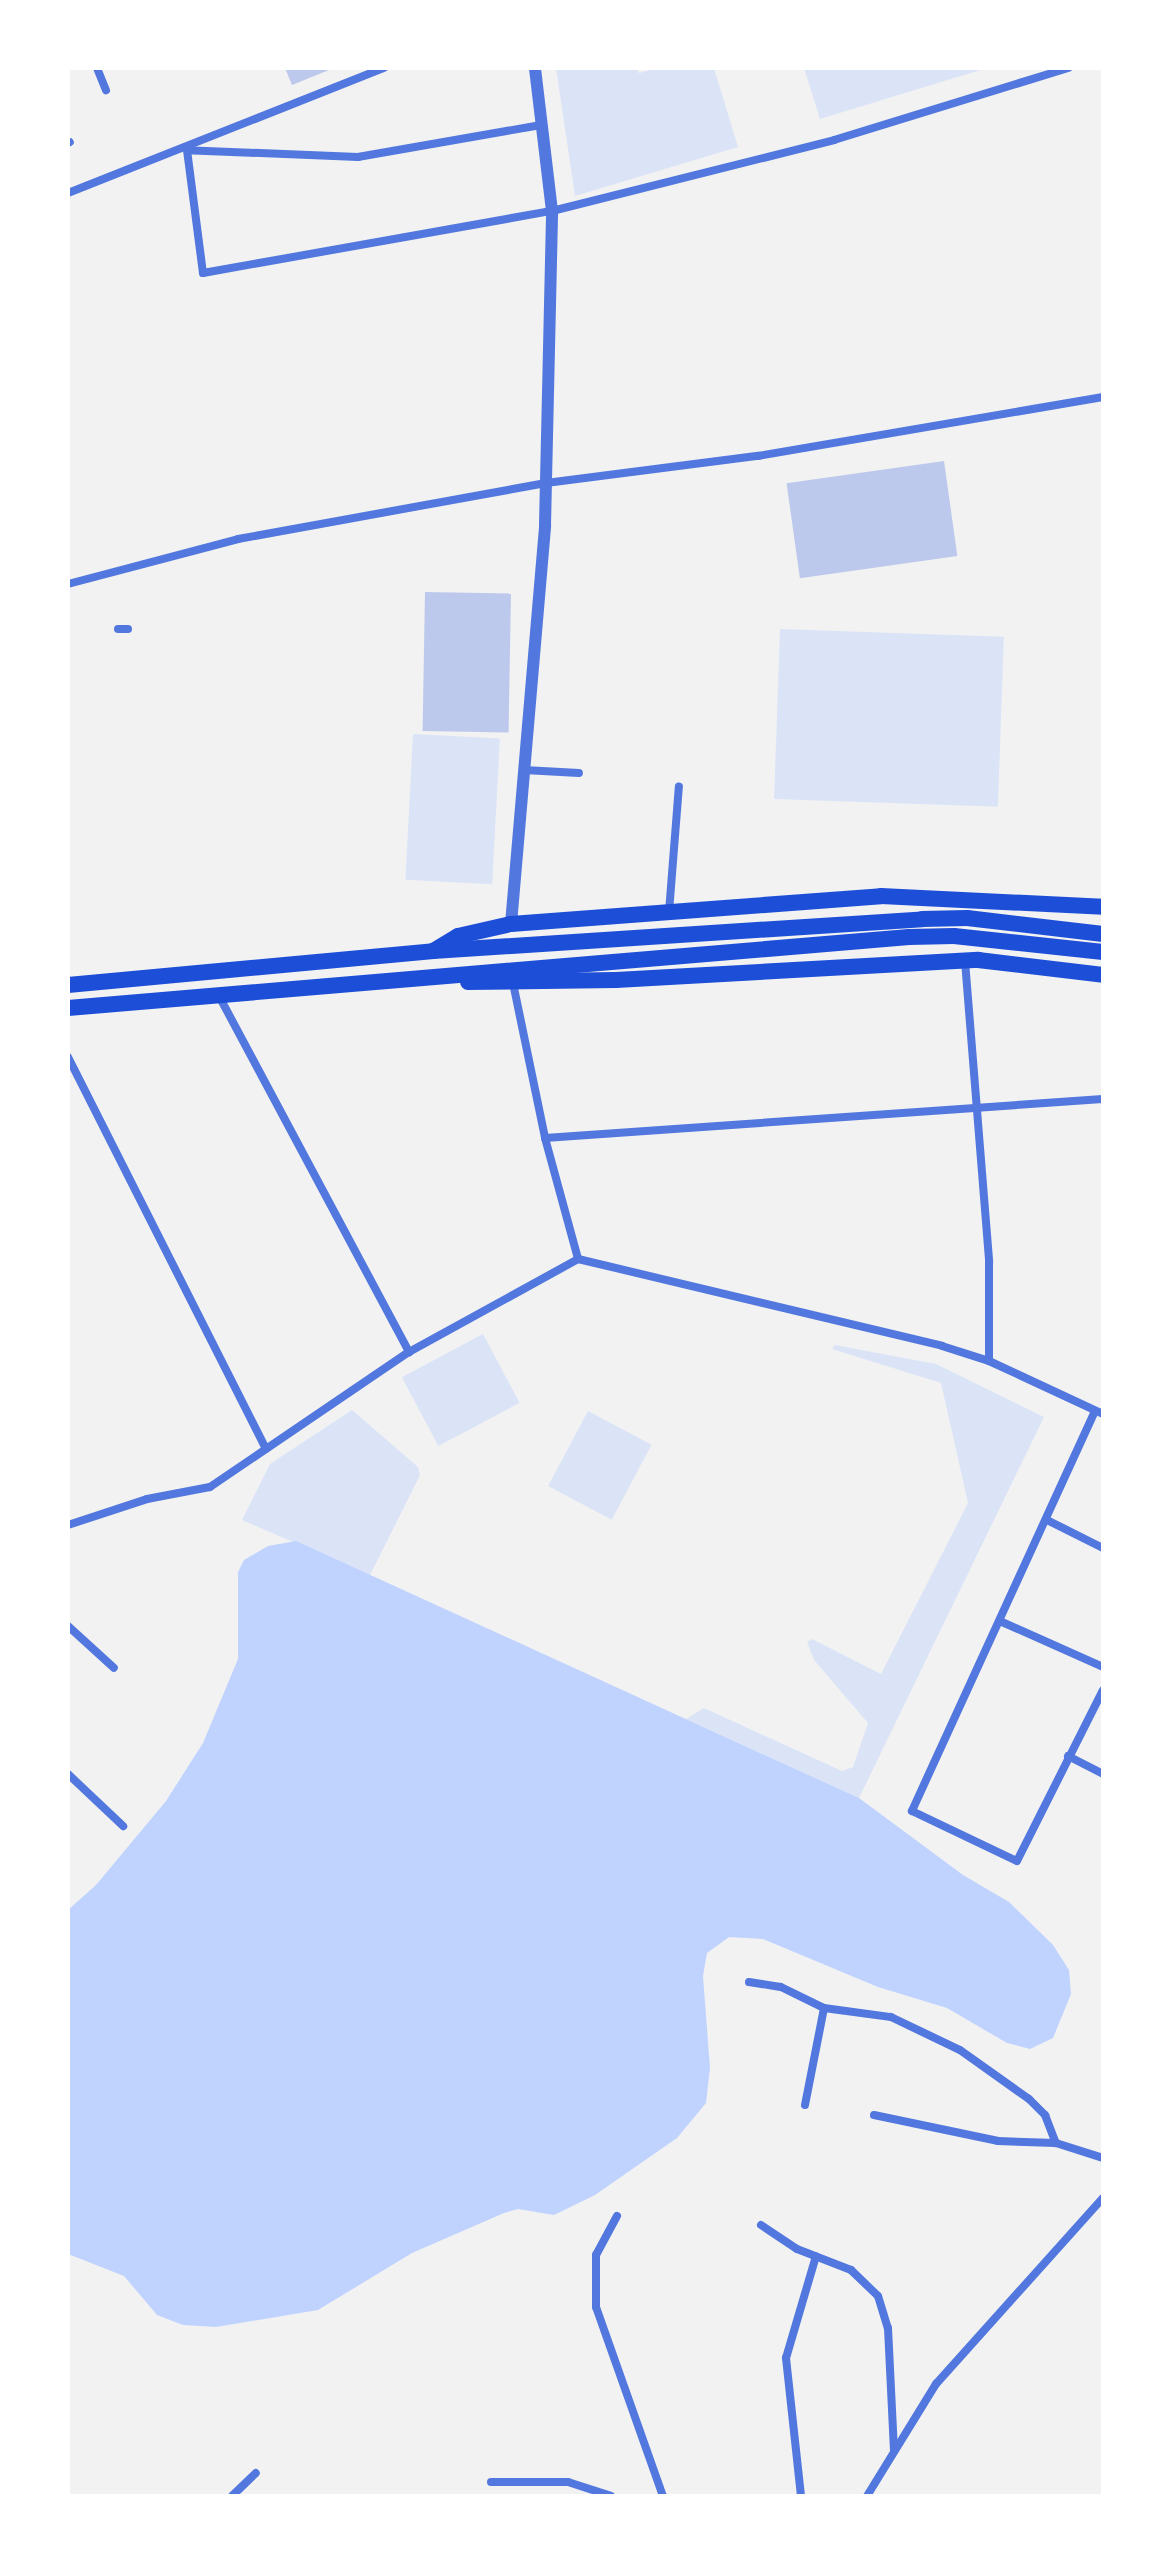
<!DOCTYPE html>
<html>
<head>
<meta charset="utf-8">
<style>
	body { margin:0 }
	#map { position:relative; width:1171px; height:2564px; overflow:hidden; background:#f2f2f2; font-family:"Fira Sans",sans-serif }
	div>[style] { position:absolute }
	.green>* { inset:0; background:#dbe4f7; transform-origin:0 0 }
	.water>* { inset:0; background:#bfd3fe }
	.building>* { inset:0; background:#bdc9ec; transform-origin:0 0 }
	.minor>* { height:8px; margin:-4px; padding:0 4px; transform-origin:4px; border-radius:4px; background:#5277de }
	.tertiary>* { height:12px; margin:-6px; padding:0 6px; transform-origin:6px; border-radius:6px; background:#5277de }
	.primary>* { height:16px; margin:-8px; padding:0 8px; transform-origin:8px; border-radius:8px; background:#1d4ed8 }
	span { translate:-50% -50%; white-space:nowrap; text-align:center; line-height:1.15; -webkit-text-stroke:7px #fff; paint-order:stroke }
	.frame { position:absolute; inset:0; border:70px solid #fff; pointer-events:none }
</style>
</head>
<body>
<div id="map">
	<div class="green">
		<div style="clip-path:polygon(556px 68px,637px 68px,639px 73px,658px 68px,714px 68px,738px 147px,575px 196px)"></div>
		<div style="clip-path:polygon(804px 68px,987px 68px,820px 119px)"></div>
		<div style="left:780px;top:629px;width:224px;height:170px;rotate:2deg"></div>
		<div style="left:413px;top:734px;width:87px;height:146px;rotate:3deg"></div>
		<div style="left:483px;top:1334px;width:78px;height:92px;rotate:62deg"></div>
		<div style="clip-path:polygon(835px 1345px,936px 1364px,1044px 1417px,859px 1798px,686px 1719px,704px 1708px,842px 1771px,853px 1767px,868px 1723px,814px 1660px,807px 1642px,812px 1639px,881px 1674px,968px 1503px,941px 1383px,832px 1349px)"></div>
		<div style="clip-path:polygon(352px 1410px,418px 1467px,420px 1475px,370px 1575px,242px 1520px,270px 1464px)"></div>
		<div style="left:588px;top:1411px;width:72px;height:85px;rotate:28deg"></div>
	</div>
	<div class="water">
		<div style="clip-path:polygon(296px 1541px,859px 1798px,963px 1875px,1009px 1902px,1053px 1945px,1069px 1970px,1071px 1994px,1053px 2038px,1030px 2049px,1007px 2043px,947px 2008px,878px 1987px,763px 1939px,729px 1937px,707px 1953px,703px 1976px,710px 2068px,706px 2103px,677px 2138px,595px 2195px,554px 2215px,518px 2209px,504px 2213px,412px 2253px,318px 2310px,216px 2327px,183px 2325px,157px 2315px,124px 2276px,68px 2254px,68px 1910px,96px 1885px,166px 1801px,203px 1743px,238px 1659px,238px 1572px,244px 1560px,268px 1546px)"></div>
	</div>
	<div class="building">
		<div style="clip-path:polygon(285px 68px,334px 68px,292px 85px)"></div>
		<div style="left:944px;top:461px;width:96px;height:159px;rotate:82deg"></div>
		<div style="left:425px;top:592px;width:86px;height:139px;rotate:1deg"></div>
	</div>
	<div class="minor">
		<div style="left:97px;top:68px;width:24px;rotate:68deg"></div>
		<div style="left:541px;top:125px;width:186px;rotate:170.1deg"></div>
		<div style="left:358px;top:157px;width:171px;rotate:-177.7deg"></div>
		<div style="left:187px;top:150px;width:124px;rotate:82.6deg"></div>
		<div style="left:203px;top:273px;width:354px;rotate:-10.1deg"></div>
		<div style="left:552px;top:211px;width:291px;rotate:-14.1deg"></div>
		<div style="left:834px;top:140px;width:245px;rotate:-17.1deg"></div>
		<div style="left:68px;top:143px;width:2px;rotate:-27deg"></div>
		<div style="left:68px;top:193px;width:340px;rotate:-21.6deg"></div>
		<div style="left:68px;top:584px;width:176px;rotate:-14.8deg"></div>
		<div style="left:238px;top:539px;width:313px;rotate:-10.3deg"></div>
		<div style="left:546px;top:483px;width:214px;rotate:-7.3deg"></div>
		<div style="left:758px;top:456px;width:350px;rotate:-9.7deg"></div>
		<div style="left:118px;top:629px;width:10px"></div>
		<div style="left:524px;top:770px;width:55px;rotate:3.1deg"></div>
		<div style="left:669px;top:912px;width:126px;rotate:-85.5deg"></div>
		<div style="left:965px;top:961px;width:302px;rotate:85.4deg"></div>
		<div style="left:989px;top:1262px;width:99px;rotate:90deg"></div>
		<div style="left:513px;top:983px;width:158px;rotate:78.3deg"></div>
		<div style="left:545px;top:1138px;width:125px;rotate:74.7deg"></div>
		<div style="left:219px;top:996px;width:404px;rotate:61.9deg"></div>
		<div style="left:68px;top:1057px;width:439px;rotate:63.2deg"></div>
		<div style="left:545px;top:1138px;width:559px;rotate:-4deg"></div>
		<div style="left:1095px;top:1411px;width:440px;rotate:114.6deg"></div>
		<div style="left:912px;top:1811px;width:116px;rotate:25.5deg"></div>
		<div style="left:1017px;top:1861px;width:191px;rotate:-63.3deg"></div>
		<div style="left:1047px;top:1520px;width:63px;rotate:26.6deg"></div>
		<div style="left:68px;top:1525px;width:83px;rotate:-18.2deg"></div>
		<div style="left:147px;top:1499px;width:64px;rotate:-10.8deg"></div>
		<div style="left:210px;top:1487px;width:240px;rotate:-34.2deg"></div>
		<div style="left:409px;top:1352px;width:193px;rotate:-28.8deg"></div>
		<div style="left:578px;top:1259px;width:374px;rotate:13.4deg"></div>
		<div style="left:942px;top:1346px;width:49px;rotate:17.7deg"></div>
		<div style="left:989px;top:1361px;width:126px;rotate:24.9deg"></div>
		<div style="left:1002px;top:1622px;width:111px;rotate:24deg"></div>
		<div style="left:68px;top:1626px;width:62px;rotate:42.4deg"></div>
		<div style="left:1068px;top:1756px;width:39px;rotate:27deg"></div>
		<div style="left:68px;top:1774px;width:76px;rotate:43.4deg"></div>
		<div style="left:749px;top:1982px;width:32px;rotate:9deg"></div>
		<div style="left:781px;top:1987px;width:48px;rotate:26deg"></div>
		<div style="left:824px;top:2008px;width:68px;rotate:7.7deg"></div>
		<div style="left:891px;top:2017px;width:76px;rotate:25.6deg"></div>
		<div style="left:960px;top:2050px;width:85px;rotate:35.4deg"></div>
		<div style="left:1029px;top:2099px;width:23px;rotate:45deg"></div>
		<div style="left:1045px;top:2115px;width:30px;rotate:69deg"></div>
		<div style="left:805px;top:2105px;width:99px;rotate:-78.9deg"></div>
		<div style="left:874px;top:2115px;width:127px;rotate:11.8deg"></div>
		<div style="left:998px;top:2141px;width:58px;rotate:2deg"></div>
		<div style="left:1056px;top:2143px;width:49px;rotate:17.7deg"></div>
		<div style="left:617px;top:2216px;width:44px;rotate:118.3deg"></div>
		<div style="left:596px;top:2255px;width:52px;rotate:90deg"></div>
		<div style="left:596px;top:2307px;width:201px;rotate:70.5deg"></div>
		<div style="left:761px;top:2225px;width:43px;rotate:33.7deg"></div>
		<div style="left:797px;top:2249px;width:58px;rotate:21.3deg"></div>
		<div style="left:851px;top:2270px;width:37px;rotate:44deg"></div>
		<div style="left:878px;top:2296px;width:34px;rotate:73deg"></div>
		<div style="left:888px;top:2328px;width:122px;rotate:87.2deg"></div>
		<div style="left:491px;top:2482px;width:77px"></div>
		<div style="left:568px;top:2482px;width:45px;rotate:18deg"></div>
		<div style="left:232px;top:2496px;width:33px;rotate:-44deg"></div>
		<div style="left:801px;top:2496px;width:139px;rotate:-96.2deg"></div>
		<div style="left:786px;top:2358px;width:106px;rotate:-73.6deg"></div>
		<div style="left:867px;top:2496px;width:132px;rotate:-58.4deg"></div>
		<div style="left:936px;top:2384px;width:250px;rotate:-48.1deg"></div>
	</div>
	<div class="tertiary">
		<div style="left:511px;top:924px;width:400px;rotate:-85.1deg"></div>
		<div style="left:545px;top:525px;width:314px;rotate:-88.7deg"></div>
		<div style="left:552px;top:211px;width:144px;rotate:-96.8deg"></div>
	</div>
	<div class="primary">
		<div style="left:433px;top:951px;width:29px;rotate:-31deg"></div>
		<div style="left:458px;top:936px;width:54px;rotate:-12.8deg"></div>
		<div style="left:511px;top:924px;width:371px;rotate:-4.3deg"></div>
		<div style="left:881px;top:896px;width:222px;rotate:2.8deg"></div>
		<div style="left:468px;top:982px;width:148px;rotate:-0.8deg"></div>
		<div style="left:616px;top:980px;width:363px;rotate:-3.2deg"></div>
		<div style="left:978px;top:960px;width:126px;rotate:6.8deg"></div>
		<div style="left:68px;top:985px;width:367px;rotate:-5.3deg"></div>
		<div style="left:433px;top:951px;width:490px;rotate:-3.7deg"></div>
		<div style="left:922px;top:919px;width:45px;rotate:-1.3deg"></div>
		<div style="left:967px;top:918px;width:137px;rotate:6.7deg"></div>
		<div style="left:68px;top:1008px;width:844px;rotate:-4.83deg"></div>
		<div style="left:909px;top:937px;width:45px;rotate:-1.3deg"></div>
		<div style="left:954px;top:936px;width:150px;rotate:6.1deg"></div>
	</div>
	<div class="frame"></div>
</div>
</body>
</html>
